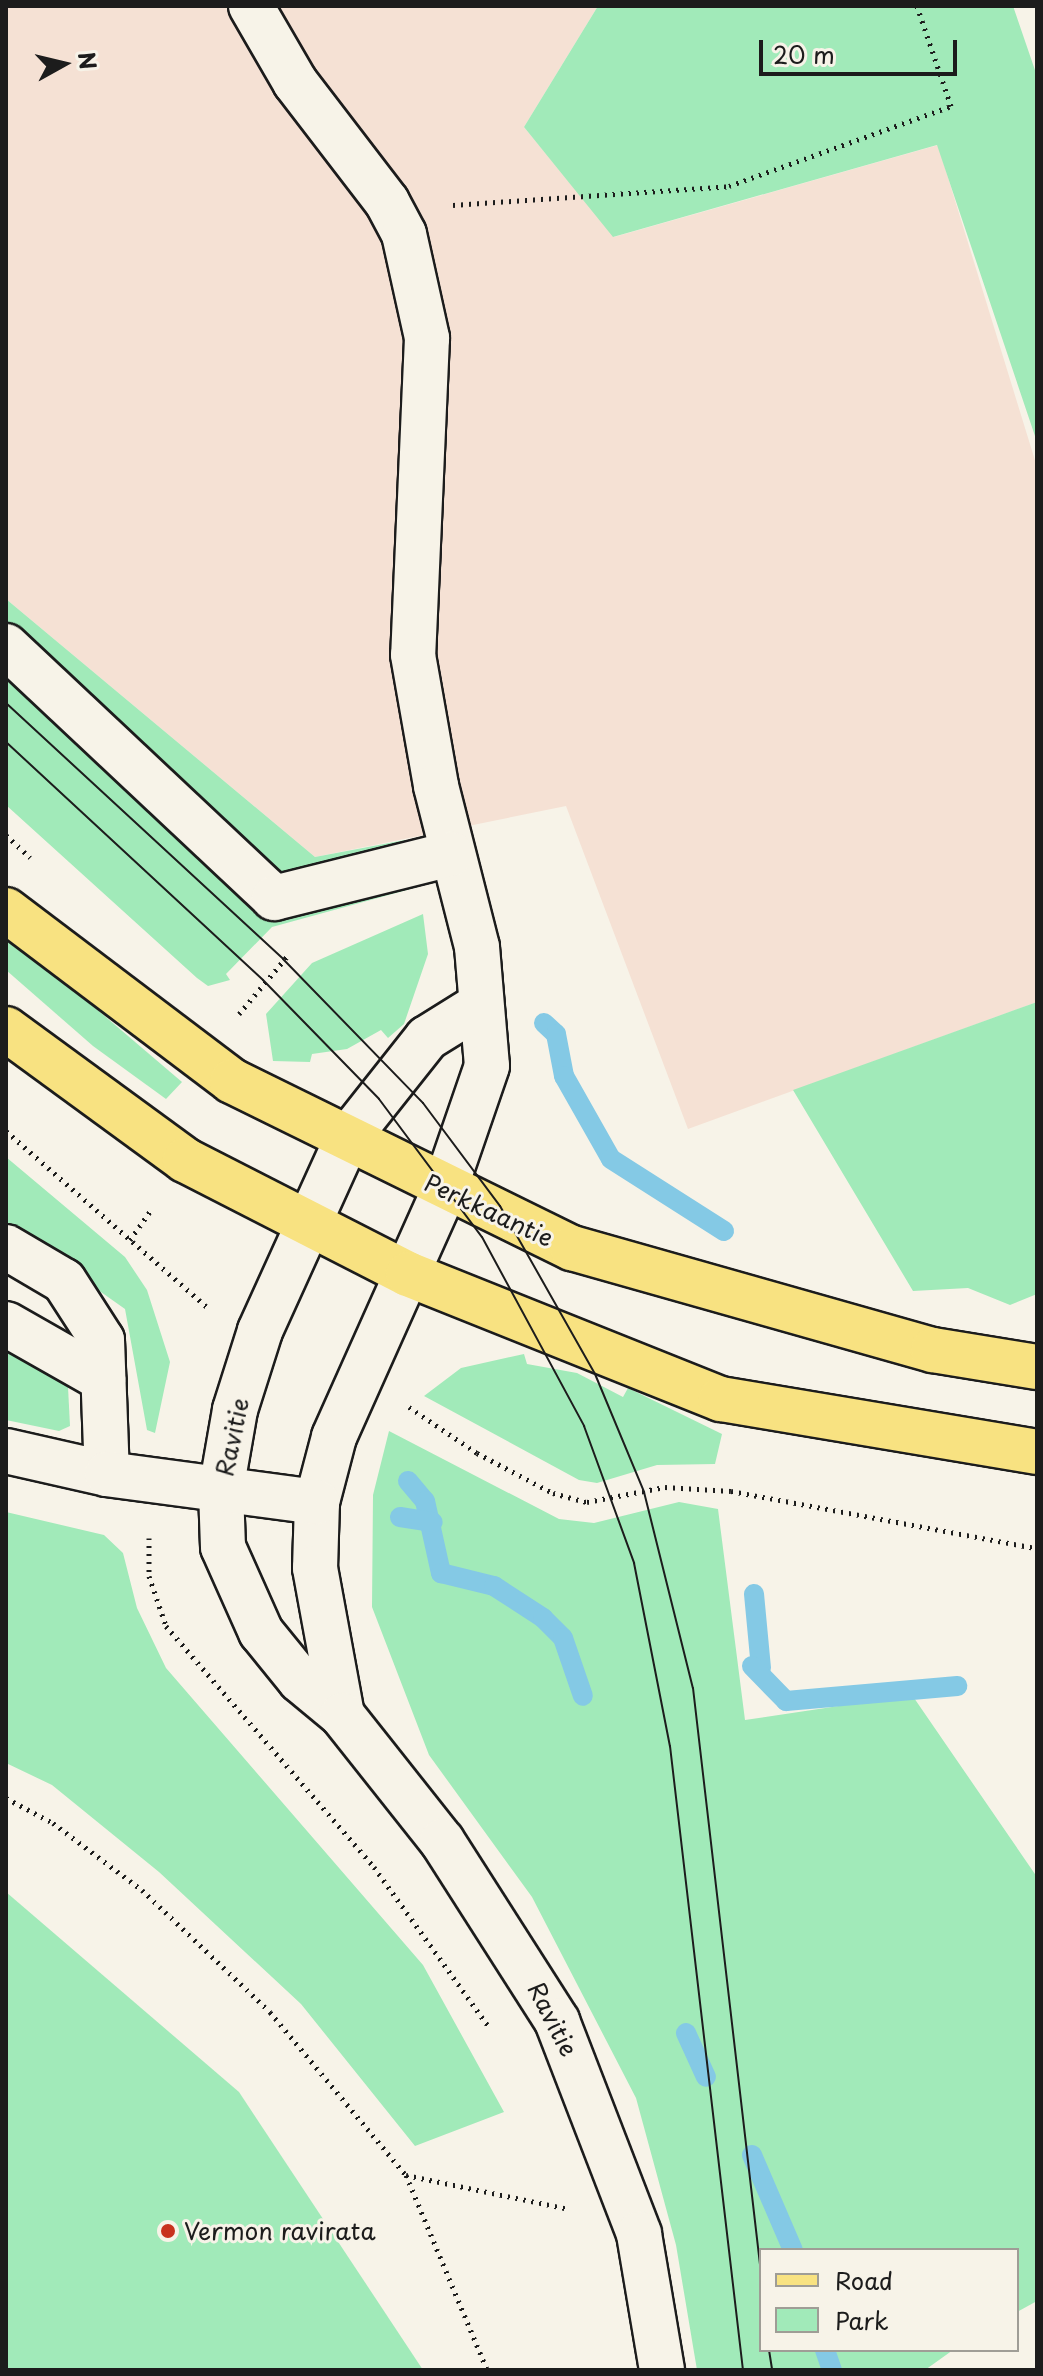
<!DOCTYPE html>
<html>
<head>
<meta charset="utf-8">
<style>
	body { margin:0 }
	#map { position:relative; width:1043px; height:2376px; overflow:hidden; background:#f7f3e8; font-family:"Playpen Sans",sans-serif }
	div>[style] { position:absolute }
	.built>* { inset:0; background:#f5e1d4 }
	.green>* { inset:0; background:#a1eab9 }
	.stream>* { height:20px; margin:-10px; padding:0 10px; transform-origin:10px; border-radius:10px; background:#84c9e5 }
	.path>* { height:5px; margin-top:-2.5px; transform-origin:0; background:repeating-linear-gradient(90deg,#1c1c1c 0 2px,transparent 0 8px) }
	.roads { filter:drop-shadow(2px 0 #1c1c1c) drop-shadow(-2px 0 #1c1c1c) drop-shadow(0 2px #1c1c1c) drop-shadow(0 -2px #1c1c1c) }
	.minor>* { height:44px; margin:-22px; padding:0 22px; transform-origin:22px; border-radius:22px; background:#f7f3e8 }
	.major>* { height:44px; margin:-22px; padding:0 22px; transform-origin:22px; border-radius:22px; background:#f8e281 }
	.tram>* { height:2px; margin:-1px; padding:0 1px; transform-origin:1px; border-radius:1px; background:#1c1c1c }
	.dots>* { width:22px; height:22px; translate:-50% -50%; box-sizing:border-box; border:4px solid #f7f3e8; border-radius:50% }
	span { translate:-50% -50%; white-space:nowrap; text-align:center; line-height:1.15; -webkit-text-stroke:6px #f7f3e8; paint-order:stroke }
	.street-label { font-size:24px; color:#1c1c1c }
	.poi-label { font-size:24px; color:#1c1c1c }
	.left { translate:0 -50%; text-align:left }
	.frame { position:absolute; inset:0; border:8px solid #1c1c1c; pointer-events:none }
	.legend { position:absolute; left:759px; top:2248px; width:260px; height:104px; box-sizing:border-box; background:#f7f3e8; border:2px solid #9f9d96; margin:0; padding:10px 14px; list-style:none; font-size:24px; color:#1c1c1c }
	.legend li { display:flex; align-items:center; gap:16px; height:40px }
	.legend b { width:40px; border:2px solid #9f9d96 }
	.north { position:absolute; left:24px; top:24px; width:80px; height:80px; -webkit-text-stroke:6px #f7f3e8; paint-order:stroke; rotate:82deg; font-size:22px; font-weight:700; line-height:32px; text-align:center; color:#1c1c1c }
	.north::after { content:''; display:block; margin:auto; width:28px; height:36px; background:#1c1c1c; clip-path:polygon(50% 0,100% 100%,50% 72%,0 100%) }
	.scale { position:absolute; left:759px; top:40px; width:198px; height:36px; box-sizing:border-box; border:4px solid #1c1c1c; border-top:0; padding-left:10px; font-size:24px; line-height:28px; white-space:nowrap; color:#1c1c1c; -webkit-text-stroke:6px #f7f3e8; paint-order:stroke }
</style>
</head>
<body>
<div id="map">
	<div class="built">
		<div style="clip-path:polygon(6px 6px,598px 6px,524px 127px,614px 237px,938px 145px,1037px 467px,1037px 1002px,688px 1129px,566px 806px,315px 857px,6px 599px)"></div>
	</div>
	<div class="green">
		<div style="clip-path:polygon(598px 6px,1013px 6px,1037px 76px,1037px 442px,937px 145px,613px 237px,524px 127px)"></div>
		<div style="clip-path:polygon(6px 599px,315px 857px,405px 840px,418px 887px,272px 927px,226px 974px,230px 980px,208px 986px,197px 978px,6px 805px)"></div>
		<div style="clip-path:polygon(423px 914px,428px 954px,404px 1024px,388px 1038px,381px 1030px,347px 1049px,312px 1054px,310px 1062px,273px 1061px,266px 1014px,312px 963px)"></div>
		<div style="clip-path:polygon(6px 934px,19px 943px,182px 1082px,166px 1099px,93px 1046px,6px 970px)"></div>
		<div style="clip-path:polygon(1037px 1002px,1037px 1294px,1010px 1305px,968px 1288px,913px 1291px,793px 1090px)"></div>
		<div style="clip-path:polygon(6px 1157px,125px 1257px,147px 1290px,170px 1362px,155px 1433px,147px 1430px,125px 1309px,6px 1225px)"></div>
		<div style="clip-path:polygon(6px 1343px,68px 1387px,70px 1426px,59px 1431px,6px 1420px)"></div>
		<div style="clip-path:polygon(524px 1354px,527px 1364px,577px 1373px,623px 1397px,628px 1388px,722px 1434px,715px 1464px,657px 1465px,597px 1483px,579px 1480px,424px 1396px,461px 1368px)"></div>
		<div style="clip-path:polygon(389px 1431px,559px 1519px,594px 1523px,679px 1502px,718px 1509px,745px 1720px,912px 1695px,1037px 1877px,1037px 2301px,1017px 2312px,1017px 2250px,761px 2250px,761px 2350px,953px 2350px,925px 2370px,697px 2370px,676px 2245px,636px 2098px,532px 1897px,429px 1755px,372px 1607px,373px 1495px)"></div>
		<div style="clip-path:polygon(6px 1512px,104px 1535px,123px 1553px,137px 1608px,166px 1668px,423px 1965px,504px 2112px,415px 2146px,301px 2004px,159px 1872px,52px 1785px,6px 1763px)"></div>
		<div style="clip-path:polygon(6px 1892px,239px 2092px,423px 2370px,6px 2370px)"></div>
	</div>
	<div class="stream">
		<div style="left:544px;top:1023px;width:16px;rotate:43deg"></div>
		<div style="left:556px;top:1034px;width:43px;rotate:79.2deg"></div>
		<div style="left:564px;top:1076px;width:95px;rotate:60.5deg"></div>
		<div style="left:611px;top:1159px;width:134px;rotate:32.5deg"></div>
		<div style="left:408px;top:1481px;width:26px;rotate:50deg"></div>
		<div style="left:425px;top:1501px;width:74px;rotate:77.5deg"></div>
		<div style="left:441px;top:1573px;width:55px;rotate:13.8deg"></div>
		<div style="left:494px;top:1586px;width:59px;rotate:33.1deg"></div>
		<div style="left:543px;top:1618px;width:28px;rotate:45deg"></div>
		<div style="left:563px;top:1638px;width:61px;rotate:71deg"></div>
		<div style="left:400px;top:1517px;width:33px;rotate:9deg"></div>
		<div style="left:754px;top:1594px;width:74px;rotate:84.6deg"></div>
		<div style="left:752px;top:1666px;width:49px;rotate:45.8deg"></div>
		<div style="left:786px;top:1701px;width:172px;rotate:-5deg"></div>
		<div style="left:686px;top:2033px;width:48px;rotate:65.6deg"></div>
		<div style="left:752px;top:2155px;width:103px;rotate:66.7deg"></div>
		<div style="left:825px;top:2350px;width:21px;rotate:71deg"></div>
	</div>
	<div class="path">
		<div style="left:453px;top:205px;width:277px;rotate:-3.9deg"></div>
		<div style="left:729px;top:186px;width:236px;rotate:-19.8deg"></div>
		<div style="left:951px;top:106px;width:106px;rotate:-108.8deg"></div>
		<div style="left:6px;top:835px;width:33px;rotate:43deg"></div>
		<div style="left:239px;top:1014px;width:78px;rotate:-50.2deg"></div>
		<div style="left:6px;top:1131px;width:267px;rotate:41.2deg"></div>
		<div style="left:130px;top:1240px;width:39px;rotate:-55deg"></div>
		<div style="left:409px;top:1407px;width:82px;rotate:34.1deg"></div>
		<div style="left:477px;top:1453px;width:86px;rotate:27.8deg"></div>
		<div style="left:553px;top:1493px;width:35px;rotate:15deg"></div>
		<div style="left:587px;top:1502px;width:79px;rotate:-10.9deg"></div>
		<div style="left:665px;top:1487px;width:66px;rotate:3.5deg"></div>
		<div style="left:731px;top:1491px;width:311px;rotate:10.6deg"></div>
		<div style="left:149px;top:1538px;width:38px;rotate:90deg"></div>
		<div style="left:149px;top:1576px;width:53px;rotate:71.2deg"></div>
		<div style="left:166px;top:1626px;width:318px;rotate:49.2deg"></div>
		<div style="left:374px;top:1867px;width:197px;rotate:54.3deg"></div>
		<div style="left:6px;top:1798px;width:53px;rotate:28deg"></div>
		<div style="left:53px;top:1823px;width:111px;rotate:37deg"></div>
		<div style="left:142px;top:1890px;width:177px;rotate:43.6deg"></div>
		<div style="left:270px;top:2012px;width:212px;rotate:50.2deg"></div>
		<div style="left:406px;top:2175px;width:211px;rotate:67.4deg"></div>
		<div style="left:406px;top:2175px;width:167px;rotate:11.8deg"></div>
	</div>
	<div class="roads">
		<div class="minor">
			<div style="left:251px;top:6px;width:88px;rotate:59.9deg"></div>
			<div style="left:295px;top:82px;width:151px;rotate:52.5deg"></div>
			<div style="left:387px;top:202px;width:36px;rotate:62deg"></div>
			<div style="left:404px;top:234px;width:107px;rotate:77.5deg"></div>
			<div style="left:427px;top:338px;width:317px;rotate:92.5deg"></div>
			<div style="left:413px;top:655px;width:133px;rotate:80deg"></div>
			<div style="left:436px;top:786px;width:166px;rotate:75.7deg"></div>
			<div style="left:477px;top:947px;width:119px;rotate:85.2deg"></div>
			<div style="left:487px;top:1066px;width:132px;rotate:109deg"></div>
			<div style="left:444px;top:1191px;width:269px;rotate:114.1deg"></div>
			<div style="left:334px;top:1437px;width:67px;rotate:104.7deg"></div>
			<div style="left:317px;top:1502px;width:66px;rotate:91.7deg"></div>
			<div style="left:315px;top:1568px;width:149px;rotate:79.6deg"></div>
			<div style="left:6px;top:646px;width:368px;rotate:43.2deg"></div>
			<div style="left:274px;top:898px;width:182px;rotate:-14deg"></div>
			<div style="left:477px;top:1007px;width:59px;rotate:148.2deg"></div>
			<div style="left:427px;top:1038px;width:129px;rotate:128.4deg"></div>
			<div style="left:347px;top:1139px;width:211px;rotate:114.4deg"></div>
			<div style="left:260px;top:1331px;width:83px;rotate:107.6deg"></div>
			<div style="left:235px;top:1410px;width:81px;rotate:99.9deg"></div>
			<div style="left:221px;top:1490px;width:57px;rotate:88deg"></div>
			<div style="left:223px;top:1547px;width:93px;rotate:65.9deg"></div>
			<div style="left:261px;top:1632px;width:62px;rotate:50.9deg"></div>
			<div style="left:300px;top:1680px;width:55px;rotate:39.8deg"></div>
			<div style="left:342px;top:1715px;width:161px;rotate:51.6deg"></div>
			<div style="left:442px;top:1841px;width:214px;rotate:57.4deg"></div>
			<div style="left:557px;top:2021px;width:228px;rotate:68.9deg"></div>
			<div style="left:639px;top:2234px;width:138px;rotate:80.4deg"></div>
			<div style="left:6px;top:1247px;width:67px;rotate:30.4deg"></div>
			<div style="left:64px;top:1281px;width:70px;rotate:57.2deg"></div>
			<div style="left:102px;top:1340px;width:134px;rotate:87.9deg"></div>
			<div style="left:6px;top:1324px;width:112px;rotate:29.6deg"></div>
			<div style="left:6px;top:1451px;width:104px;rotate:12.8deg"></div>
			<div style="left:107px;top:1474px;width:212px;rotate:7.6deg"></div>
		</div>
		<div class="major">
			<div style="left:6px;top:910px;width:283px;rotate:37.1deg"></div>
			<div style="left:232px;top:1081px;width:379px;rotate:26.2deg"></div>
			<div style="left:572px;top:1248px;width:375px;rotate:15.8deg"></div>
			<div style="left:933px;top:1350px;width:105px;rotate:9.3deg"></div>
			<div style="left:6px;top:1029px;width:222px;rotate:36.2deg"></div>
			<div style="left:185px;top:1160px;width:250px;rotate:27.1deg"></div>
			<div style="left:408px;top:1274px;width:337px;rotate:21.8deg"></div>
			<div style="left:721px;top:1399px;width:320px;rotate:9.5deg"></div>
		</div>
	</div>
	<div class="tram">
		<div style="left:6px;top:703px;width:377px;rotate:42.7deg"></div>
		<div style="left:283px;top:959px;width:201px;rotate:45.8deg"></div>
		<div style="left:423px;top:1103px;width:129px;rotate:53.2deg"></div>
		<div style="left:500px;top:1206px;width:193px;rotate:60.5deg"></div>
		<div style="left:595px;top:1374px;width:128px;rotate:67.4deg"></div>
		<div style="left:644px;top:1492px;width:202px;rotate:76deg"></div>
		<div style="left:693px;top:1688px;width:589px;rotate:83.37deg"></div>
		<div style="left:6px;top:742px;width:350px;rotate:42.8deg"></div>
		<div style="left:263px;top:980px;width:166px;rotate:45.7deg"></div>
		<div style="left:379px;top:1099px;width:172px;rotate:53.3deg"></div>
		<div style="left:482px;top:1237px;width:215px;rotate:61.6deg"></div>
		<div style="left:584px;top:1426px;width:146px;rotate:69.9deg"></div>
		<div style="left:634px;top:1563px;width:187px;rotate:78.9deg"></div>
		<div style="left:670px;top:1746px;width:628px;rotate:83.33deg"></div>
		<div style="left:769px;top:2350px;width:20px;rotate:81deg"></div>
	</div>
	<div class="dots">
		<div style="left:168px;top:2231px;background:#c8321e"></div>
	</div>
	<div class="street-label">
		<span style="left:489px;top:1210px;rotate:25deg">Perkkaantie</span>
		<span style="left:232px;top:1437px;rotate:-78deg">Ravitie</span>
		<span style="left:553px;top:2019px;rotate:63deg">Ravitie</span>
	</div>
	<div class="poi-label">
		<span class="left" style="left:184px;top:2231px">Vermon ravirata</span>
	</div>
	<div class="frame"></div>
	<ul class="legend">
	<li><b style="height:10px;background:#f8e281"></b>Road</li>
	<li><b style="height:22px;background:#a1eab9"></b>Park</li>
	</ul>
	<div class="north">N</div>
	<div class="scale">20 m</div>
</div>
</body>
</html>
